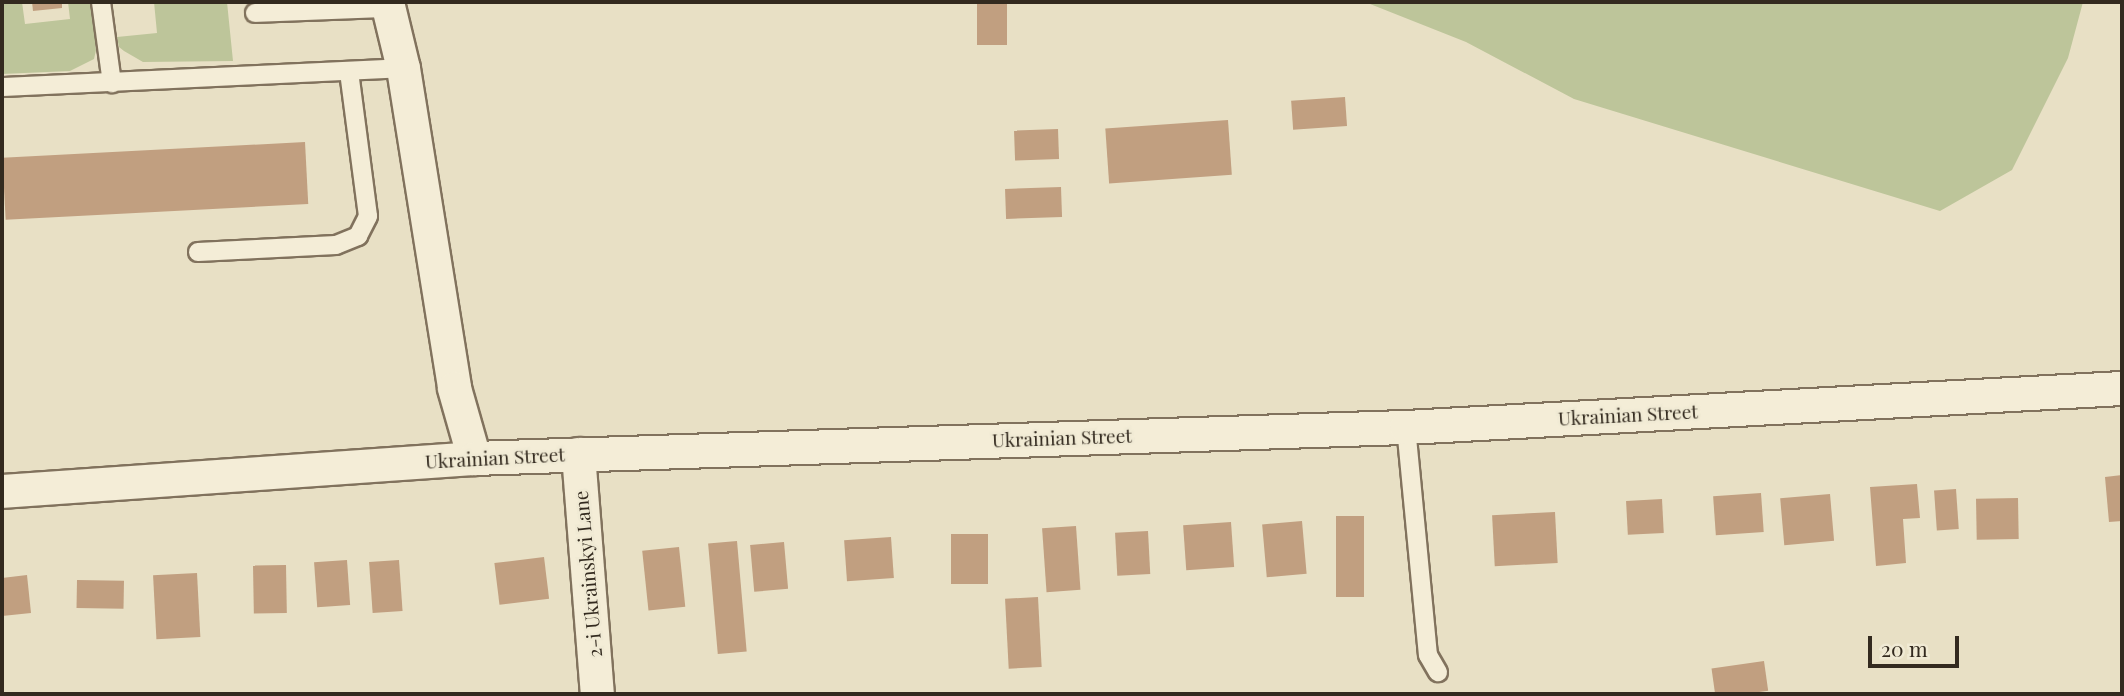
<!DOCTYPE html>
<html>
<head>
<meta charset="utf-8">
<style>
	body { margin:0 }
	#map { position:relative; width:2124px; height:696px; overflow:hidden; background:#e8e0c5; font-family:"Playfair Display",serif }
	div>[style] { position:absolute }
	.green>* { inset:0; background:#bdc59a }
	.building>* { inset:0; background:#c19f80; transform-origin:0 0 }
	.roads { filter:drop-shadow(2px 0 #81725d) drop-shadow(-2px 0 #81725d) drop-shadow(0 2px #81725d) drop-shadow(0 -2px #81725d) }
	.service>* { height:18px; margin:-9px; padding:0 9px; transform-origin:9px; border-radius:9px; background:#f4edd7 }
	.minor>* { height:33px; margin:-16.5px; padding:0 16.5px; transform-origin:16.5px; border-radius:16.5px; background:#f4edd7 }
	span { translate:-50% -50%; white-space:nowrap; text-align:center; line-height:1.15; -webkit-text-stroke:5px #f0ead4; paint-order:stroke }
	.street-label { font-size:19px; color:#332a1f }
	.frame { position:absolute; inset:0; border:4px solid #332a1f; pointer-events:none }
	.scale { position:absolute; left:1868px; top:636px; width:91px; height:32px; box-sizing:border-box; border:4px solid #332a1f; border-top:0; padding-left:9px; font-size:21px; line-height:24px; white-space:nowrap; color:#332a1f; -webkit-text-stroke:5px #f0ead4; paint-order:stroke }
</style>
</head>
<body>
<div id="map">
	<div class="green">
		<div style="clip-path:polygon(2px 2px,22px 2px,25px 24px,70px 19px,68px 2px,92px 2px,96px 50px,94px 59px,70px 71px,2px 74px)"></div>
		<div style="clip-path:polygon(154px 2px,227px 2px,233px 61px,143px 62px,124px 51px,119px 47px,117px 37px,157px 33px)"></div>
		<div style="clip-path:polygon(1365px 2px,2083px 2px,2068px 58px,2012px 170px,1940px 211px,1574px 99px,1466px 42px)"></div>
	</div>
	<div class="building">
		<div style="clip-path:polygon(32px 2px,62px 2px,62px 8px,33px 11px)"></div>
		<div style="left:977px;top:2px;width:30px;height:43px"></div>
		<div style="left:1345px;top:97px;width:29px;height:54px;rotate:86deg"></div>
		<div style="left:1228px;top:120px;width:55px;height:123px;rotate:86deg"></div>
		<div style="left:1058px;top:129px;width:30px;height:44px;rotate:88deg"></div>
		<div style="left:305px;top:142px;width:62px;height:303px;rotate:87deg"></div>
		<div style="left:1061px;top:187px;width:30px;height:56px;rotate:88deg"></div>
		<div style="clip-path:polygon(2122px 475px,2122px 521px,2109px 522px,2105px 477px)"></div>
		<div style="clip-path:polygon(1917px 484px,1920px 518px,1903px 519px,1906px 563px,1876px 566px,1870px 487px)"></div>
		<div style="left:1956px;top:489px;width:40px;height:22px;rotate:86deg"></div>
		<div style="left:1761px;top:493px;width:39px;height:48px;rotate:86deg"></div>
		<div style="left:1830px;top:494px;width:47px;height:50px;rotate:85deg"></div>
		<div style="left:2018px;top:498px;width:41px;height:42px;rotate:89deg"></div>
		<div style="left:1662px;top:499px;width:34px;height:36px;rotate:87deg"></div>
		<div style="left:1555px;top:512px;width:51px;height:63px;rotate:87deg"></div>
		<div style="left:1336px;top:516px;width:28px;height:81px"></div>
		<div style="left:1302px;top:521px;width:53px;height:40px;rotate:85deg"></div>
		<div style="left:1231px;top:522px;width:45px;height:48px;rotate:86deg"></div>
		<div style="left:1076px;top:526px;width:64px;height:34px;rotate:86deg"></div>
		<div style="left:1148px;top:531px;width:43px;height:33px;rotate:87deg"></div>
		<div style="left:951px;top:534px;width:37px;height:50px"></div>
		<div style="left:891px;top:537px;width:41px;height:47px;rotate:86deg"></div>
		<div style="left:737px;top:541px;width:111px;height:29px;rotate:85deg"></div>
		<div style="left:784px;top:542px;width:47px;height:34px;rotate:85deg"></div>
		<div style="left:679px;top:547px;width:60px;height:37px;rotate:84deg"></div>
		<div style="left:544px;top:557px;width:42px;height:50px;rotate:83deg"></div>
		<div style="left:347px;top:560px;width:45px;height:33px;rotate:86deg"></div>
		<div style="left:399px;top:560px;width:51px;height:30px;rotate:86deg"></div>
		<div style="left:286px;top:565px;width:48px;height:33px;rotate:89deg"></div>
		<div style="left:197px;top:573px;width:64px;height:44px;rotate:87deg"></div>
		<div style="clip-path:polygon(27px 575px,31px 613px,2px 616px,2px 578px)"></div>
		<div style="left:77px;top:580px;width:47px;height:28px;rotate:1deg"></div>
		<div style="left:1038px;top:597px;width:70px;height:33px;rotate:87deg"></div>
		<div style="left:1764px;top:661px;width:30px;height:53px;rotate:82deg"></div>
	</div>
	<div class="roads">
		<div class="service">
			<div style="left:101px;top:2px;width:82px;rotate:82.3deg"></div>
			<div style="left:255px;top:13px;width:133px;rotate:-2.2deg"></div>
			<div style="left:2px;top:87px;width:401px;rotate:-2.7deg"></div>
			<div style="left:198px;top:252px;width:138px;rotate:-2.9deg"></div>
			<div style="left:336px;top:245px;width:24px;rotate:-22deg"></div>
			<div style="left:358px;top:236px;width:22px;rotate:-63deg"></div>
			<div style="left:368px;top:216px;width:146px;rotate:-97.5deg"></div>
			<div style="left:1406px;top:427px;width:229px;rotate:84.5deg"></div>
			<div style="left:1428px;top:655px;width:20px;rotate:60deg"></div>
		</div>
		<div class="minor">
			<div style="left:387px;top:2px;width:68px;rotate:76.4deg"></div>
			<div style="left:403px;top:68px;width:324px;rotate:80.9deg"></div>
			<div style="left:454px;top:388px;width:73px;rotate:74.1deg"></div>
			<div style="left:578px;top:454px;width:241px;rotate:85.5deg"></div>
			<div style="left:2px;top:491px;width:473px;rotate:-4deg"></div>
			<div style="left:474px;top:458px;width:933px;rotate:-1.91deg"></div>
			<div style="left:1406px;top:427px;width:717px;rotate:-3.12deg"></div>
		</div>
	</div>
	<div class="street-label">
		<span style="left:1628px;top:415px;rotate:-3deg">Ukrainian Street</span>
		<span style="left:1062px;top:438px;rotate:-2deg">Ukrainian Street</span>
		<span style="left:495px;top:458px;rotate:-3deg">Ukrainian Street</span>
		<span style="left:588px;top:574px;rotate:-95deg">2-i Ukrainskyi Lane</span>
	</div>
	<div class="frame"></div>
	<div class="scale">20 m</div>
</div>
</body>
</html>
